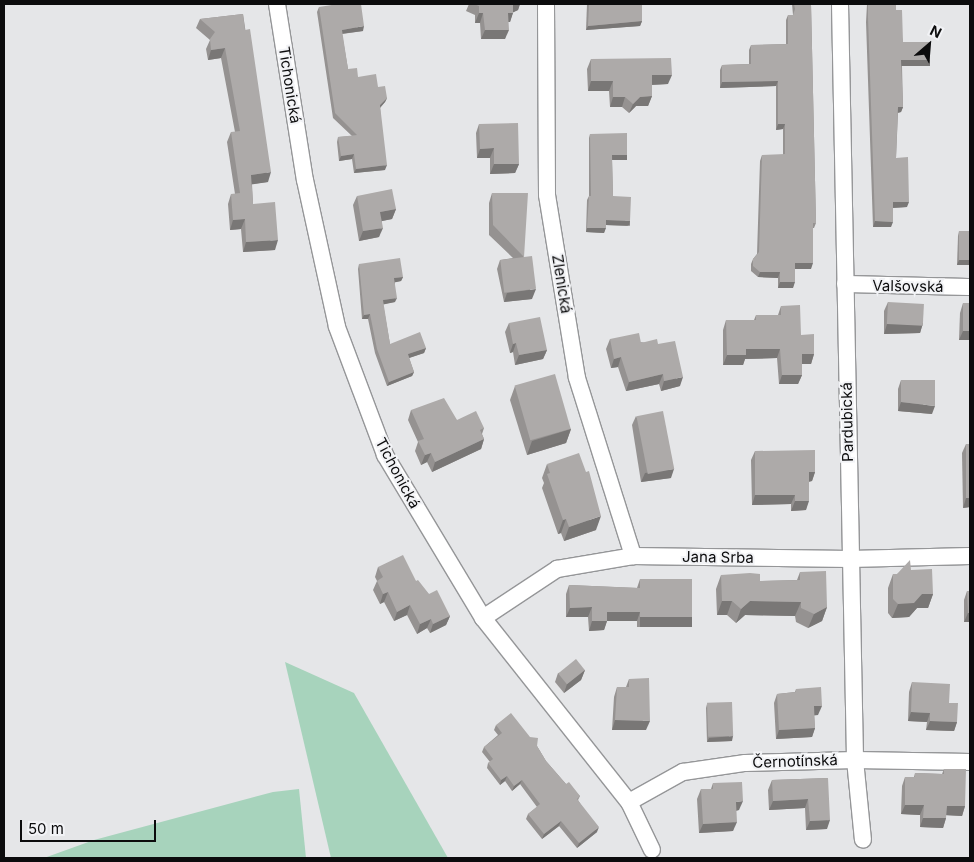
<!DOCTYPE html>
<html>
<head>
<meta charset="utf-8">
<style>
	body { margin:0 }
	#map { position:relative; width:974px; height:862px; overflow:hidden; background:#e5e6e8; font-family:Inter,sans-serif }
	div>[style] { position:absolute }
	.green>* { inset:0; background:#a7d3bc }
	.roads { filter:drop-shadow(1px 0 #959698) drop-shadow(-1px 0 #959698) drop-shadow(0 1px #959698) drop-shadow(0 -1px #959698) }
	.minor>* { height:16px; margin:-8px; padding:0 8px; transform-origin:8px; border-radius:8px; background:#fff }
	.wall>* { inset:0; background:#959291 }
	.shaded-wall>* { inset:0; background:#797776; transform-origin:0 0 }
	.building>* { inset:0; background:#adaaa9; transform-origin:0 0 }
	span { translate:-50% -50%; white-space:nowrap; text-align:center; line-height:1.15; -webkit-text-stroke:4px #f2f3f6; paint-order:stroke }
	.street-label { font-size:15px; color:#0c0c0d }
	.frame { position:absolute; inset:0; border:5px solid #0c0c0d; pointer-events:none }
	.north { position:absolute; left:904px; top:20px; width:50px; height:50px; -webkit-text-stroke:4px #f2f3f6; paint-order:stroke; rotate:27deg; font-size:14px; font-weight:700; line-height:20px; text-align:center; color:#0c0c0d }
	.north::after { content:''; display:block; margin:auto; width:18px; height:22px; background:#0c0c0d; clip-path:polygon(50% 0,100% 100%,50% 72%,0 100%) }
	.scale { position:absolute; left:20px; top:820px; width:136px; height:22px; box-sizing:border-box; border:2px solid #0c0c0d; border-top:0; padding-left:6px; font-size:15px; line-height:18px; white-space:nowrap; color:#0c0c0d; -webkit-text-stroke:4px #f2f3f6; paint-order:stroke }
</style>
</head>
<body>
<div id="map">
	<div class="green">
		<div style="clip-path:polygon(285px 662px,354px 693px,448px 858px,331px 858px)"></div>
		<div style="clip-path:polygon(299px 789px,306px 858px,44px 858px,94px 840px,273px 792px)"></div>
	</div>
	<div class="roads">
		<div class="minor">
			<div style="left:277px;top:4px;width:178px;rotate:81deg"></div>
			<div style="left:305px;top:180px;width:150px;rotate:77.7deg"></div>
			<div style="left:337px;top:327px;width:137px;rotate:69.4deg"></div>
			<div style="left:385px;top:455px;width:190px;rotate:59deg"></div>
			<div style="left:483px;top:618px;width:235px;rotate:51.6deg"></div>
			<div style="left:629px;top:802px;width:53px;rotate:64.4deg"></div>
			<div style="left:546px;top:4px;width:191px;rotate:89.7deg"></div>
			<div style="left:547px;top:195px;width:185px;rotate:80.7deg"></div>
			<div style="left:577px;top:378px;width:187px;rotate:72.5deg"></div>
			<div style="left:840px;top:4px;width:756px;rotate:88.86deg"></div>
			<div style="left:855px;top:760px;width:80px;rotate:84.3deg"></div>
			<div style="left:845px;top:284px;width:125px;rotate:1.4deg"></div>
			<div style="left:483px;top:618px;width:89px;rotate:-33.5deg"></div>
			<div style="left:557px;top:569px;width:77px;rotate:-9.7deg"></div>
			<div style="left:633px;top:556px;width:217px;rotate:0.8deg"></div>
			<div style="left:850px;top:559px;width:120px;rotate:-1.4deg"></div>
			<div style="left:629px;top:802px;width:62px;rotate:-29.1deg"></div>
			<div style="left:683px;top:772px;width:63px;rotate:-8.3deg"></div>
			<div style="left:745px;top:763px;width:110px;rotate:-1.6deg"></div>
			<div style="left:855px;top:760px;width:115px;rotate:1deg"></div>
		</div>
	</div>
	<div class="wall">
		<div style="clip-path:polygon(469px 4px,520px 4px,518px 10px,513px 12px,510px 22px,508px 22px,505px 39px,481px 39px,480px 23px,475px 23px,475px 15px,466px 11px)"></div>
		<div style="clip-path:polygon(587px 4px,642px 4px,642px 21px,640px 26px,586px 30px)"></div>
		<div style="clip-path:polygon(792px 4px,811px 4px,816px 223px,814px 228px,813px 228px,811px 269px,795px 269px,793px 288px,778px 288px,778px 278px,758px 277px,751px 271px,751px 264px,753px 259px,757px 254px,760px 161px,762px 155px,783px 155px,783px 129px,776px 130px,776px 86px,720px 88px,720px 70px,722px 65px,749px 64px,749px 50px,751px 45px,786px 44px,786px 20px,788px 15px,793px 15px)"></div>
		<div style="clip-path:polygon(867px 4px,896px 4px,896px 10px,903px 42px,930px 60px,928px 66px,902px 66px,903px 107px,901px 112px,898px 113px,896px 158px,907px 207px,893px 208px,891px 227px,873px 227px,866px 22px)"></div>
		<div style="clip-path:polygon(319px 7px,363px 31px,342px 34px,348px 69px,358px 77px,378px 87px,387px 98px,385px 102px,380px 108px,385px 170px,354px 173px,352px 159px,339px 161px,337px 142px,338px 137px,352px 136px,333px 118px,317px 12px)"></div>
		<div style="clip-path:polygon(243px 14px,268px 182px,252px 184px,253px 204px,275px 250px,243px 252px,241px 229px,230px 230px,228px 204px,231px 194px,235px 194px,227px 142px,231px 132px,235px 132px,221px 58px,208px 60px,206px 49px,210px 40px,196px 28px,200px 19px)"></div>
		<div style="clip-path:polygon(591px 59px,668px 84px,652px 85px,652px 96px,648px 106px,636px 106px,629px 113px,622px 107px,610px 107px,609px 91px,588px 91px,587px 69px)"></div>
		<div style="clip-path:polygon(479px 124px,519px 164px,515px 173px,490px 174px,490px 158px,477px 158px,476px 133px)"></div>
		<div style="clip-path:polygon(590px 134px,627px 155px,626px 160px,612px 160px,613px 196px,628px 226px,606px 225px,604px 233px,586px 232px,587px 200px,589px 196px,589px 138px)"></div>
		<div style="clip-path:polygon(492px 193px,524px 257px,532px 299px,504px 302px,497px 269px,500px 260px,513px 258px,489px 235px,489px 203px)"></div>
		<div style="clip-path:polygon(357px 196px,396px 209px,392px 219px,382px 221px,379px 237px,359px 241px,353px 205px)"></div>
		<div style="clip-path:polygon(959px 231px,970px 231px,970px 265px,957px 265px,958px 236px)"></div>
		<div style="clip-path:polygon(359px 264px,403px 277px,401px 281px,395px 282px,395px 302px,383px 304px,390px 344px,426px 348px,424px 353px,409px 358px,414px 372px,412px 376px,387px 386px,375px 353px,368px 319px,362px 319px,358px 269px)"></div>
		<div style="clip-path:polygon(888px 302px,923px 323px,920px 333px,884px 334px,884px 311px)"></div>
		<div style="clip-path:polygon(963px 303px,970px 303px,970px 340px,959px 340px,960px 313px)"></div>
		<div style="clip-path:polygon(781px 306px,814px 354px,811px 364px,802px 364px,802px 375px,798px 384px,779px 384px,777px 358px,745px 359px,743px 365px,723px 365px,723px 330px,726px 320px,754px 320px,756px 315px,778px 315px)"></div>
		<div style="clip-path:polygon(509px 323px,547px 350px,543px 359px,515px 365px,513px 352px,510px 353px,505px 332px)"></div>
		<div style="clip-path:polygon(610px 339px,658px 344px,680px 386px,661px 391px,659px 384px,626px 391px,618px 367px,611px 368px,606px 349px)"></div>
		<div style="clip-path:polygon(901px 380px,932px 414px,898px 411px,898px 389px)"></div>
		<div style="clip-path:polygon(515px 386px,571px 429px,566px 443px,527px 455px,510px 400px)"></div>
		<div style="clip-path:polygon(411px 410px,457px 420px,484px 428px,482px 434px,484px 439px,481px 449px,432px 472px,427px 462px,421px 465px,415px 451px,418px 442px,408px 420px)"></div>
		<div style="clip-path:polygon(636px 416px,671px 478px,641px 482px,632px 425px)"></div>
		<div style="clip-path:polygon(966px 444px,970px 507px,963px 508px,962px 453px)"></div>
		<div style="clip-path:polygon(755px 451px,815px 472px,812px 481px,809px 482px,806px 510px,791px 511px,791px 504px,752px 505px,751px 460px)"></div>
		<div style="clip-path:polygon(547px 464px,596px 530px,564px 541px,561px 533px,558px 534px,542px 488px,544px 483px,542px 478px)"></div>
		<div style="clip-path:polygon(378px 567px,416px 581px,450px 616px,446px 625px,430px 633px,427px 628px,417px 634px,407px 615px,394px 621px,384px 602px,380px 604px,373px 590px,377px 581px,375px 577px)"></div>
		<div style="clip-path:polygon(911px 570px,933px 594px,928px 608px,917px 608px,909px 617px,892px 618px,888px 613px,888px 588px,893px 574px,897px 574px)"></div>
		<div style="clip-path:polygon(800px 572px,827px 607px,822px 621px,808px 628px,796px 622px,795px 616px,745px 615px,736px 623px,727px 615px,717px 615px,716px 589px,721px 575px,760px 581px,797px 580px)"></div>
		<div style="clip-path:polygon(640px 579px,689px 627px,637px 627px,637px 621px,607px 621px,604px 630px,589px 631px,588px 617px,566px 617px,566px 594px,569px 585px,637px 588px)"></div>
		<div style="clip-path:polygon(967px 591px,970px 591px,970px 622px,964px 622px,964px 600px)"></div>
		<div style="clip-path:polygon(585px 670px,581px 680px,564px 693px,555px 682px,558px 673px)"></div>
		<div style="clip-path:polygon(629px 679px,646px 730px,612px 730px,614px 697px,617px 687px,626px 687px)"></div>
		<div style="clip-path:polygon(912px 682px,949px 703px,957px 722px,954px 731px,926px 730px,927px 722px,908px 721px,909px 692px)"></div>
		<div style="clip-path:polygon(796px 689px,818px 715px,814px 715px,815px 728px,812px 737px,776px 739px,774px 703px,777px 694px,795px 692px)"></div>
		<div style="clip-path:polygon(707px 704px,732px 741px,707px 742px,706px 708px)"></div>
		<div style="clip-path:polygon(496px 725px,537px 746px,546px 761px,566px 784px,580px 796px,578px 800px,597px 832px,577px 848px,559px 826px,542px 839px,526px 819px,528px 814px,537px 807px,520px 784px,512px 791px,505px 781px,500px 785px,487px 768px,488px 763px,490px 762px,482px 752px,484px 747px,498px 735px,494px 730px)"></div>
		<div style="clip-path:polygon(944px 769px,965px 806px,962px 816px,946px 815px,946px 818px,943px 828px,920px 827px,920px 815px,901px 814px,902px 786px,905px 777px,914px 777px,915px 773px,942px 774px)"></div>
		<div style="clip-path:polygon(828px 778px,827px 829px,806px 830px,805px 808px,769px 810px,768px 790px,772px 780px)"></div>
		<div style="clip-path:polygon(713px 783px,739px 810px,736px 811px,733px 831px,699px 833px,697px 799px,701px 789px,711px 789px)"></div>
	</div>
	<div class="shaded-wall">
		<div style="clip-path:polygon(515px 4px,520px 4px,518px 10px,512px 13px,513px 13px,510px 22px,505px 22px,508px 13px,513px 5px)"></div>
		<div style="clip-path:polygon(479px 13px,483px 13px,480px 23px,475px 23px)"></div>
		<div style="clip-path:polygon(642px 21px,640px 26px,586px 30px,588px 26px)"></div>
		<div style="clip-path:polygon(364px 26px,363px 31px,340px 34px,342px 30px)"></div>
		<div style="clip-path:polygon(485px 30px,509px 30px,505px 39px,481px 39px)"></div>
		<div style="clip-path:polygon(225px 48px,221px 58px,208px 60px,211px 50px)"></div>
		<div style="left:901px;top:60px;width:29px;height:6px"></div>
		<div style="clip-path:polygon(652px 75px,672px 75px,668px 84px,648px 85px)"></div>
		<div style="clip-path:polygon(591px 81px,613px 81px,609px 91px,588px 91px)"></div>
		<div style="clip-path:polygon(778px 81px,776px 86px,720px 88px,722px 82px)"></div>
		<div style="clip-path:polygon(652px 96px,648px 106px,636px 106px,629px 113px,633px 104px,640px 97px)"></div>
		<div style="clip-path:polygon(613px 97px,625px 97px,622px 107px,610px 107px)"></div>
		<div style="clip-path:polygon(387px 98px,385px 102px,378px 110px,380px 105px)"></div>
		<div style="clip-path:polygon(898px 107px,903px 107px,901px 112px,896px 113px)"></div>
		<div style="clip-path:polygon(778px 124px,785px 124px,783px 129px,776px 130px)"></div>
		<div style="clip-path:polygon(494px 148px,490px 158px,477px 158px,480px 149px)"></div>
		<div style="clip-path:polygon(354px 154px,352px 159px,339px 161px,341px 156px)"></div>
		<div style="left:612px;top:155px;width:15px;height:5px"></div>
		<div style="clip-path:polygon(494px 164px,519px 164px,515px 173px,490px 174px)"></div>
		<div style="clip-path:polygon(387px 165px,385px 170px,354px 173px,356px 169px)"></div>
		<div style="clip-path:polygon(271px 172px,268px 182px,248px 185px,251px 175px)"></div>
		<div style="clip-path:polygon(893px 202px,909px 202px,907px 207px,891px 208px)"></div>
		<div style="clip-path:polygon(396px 209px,392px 219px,377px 222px,380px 212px)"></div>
		<div style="clip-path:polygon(245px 219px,241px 229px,230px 230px,233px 220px)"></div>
		<div style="left:606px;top:220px;width:24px;height:5px;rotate:2deg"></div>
		<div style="clip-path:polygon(875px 221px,893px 222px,891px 227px,873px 227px)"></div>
		<div style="clip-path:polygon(383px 228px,379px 237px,359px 241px,363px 231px)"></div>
		<div style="clip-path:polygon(587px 228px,606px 228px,604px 233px,586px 232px)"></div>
		<div style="clip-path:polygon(278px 240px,275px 250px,243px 252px,246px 242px)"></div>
		<div style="clip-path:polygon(959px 260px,970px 260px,970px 265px,957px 265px)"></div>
		<div style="clip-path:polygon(795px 263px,813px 263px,811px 269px,793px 269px)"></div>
		<div style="clip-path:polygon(760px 272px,780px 272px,778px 278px,758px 277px)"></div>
		<div style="clip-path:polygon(403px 277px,401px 281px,392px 283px,394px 278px)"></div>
		<div style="clip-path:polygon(780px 282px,795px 282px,793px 288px,778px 288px)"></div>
		<div style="clip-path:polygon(536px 289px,532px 299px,504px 302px,507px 293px)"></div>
		<div style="clip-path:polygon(397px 298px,395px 302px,381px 305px,383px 300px)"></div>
		<div style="clip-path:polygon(370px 314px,368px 319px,362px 319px,364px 315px)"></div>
		<div style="clip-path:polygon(923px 323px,920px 333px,884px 334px,887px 324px)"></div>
		<div style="clip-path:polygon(963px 331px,970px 331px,970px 340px,959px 340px)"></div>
		<div style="clip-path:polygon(516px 343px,513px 352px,510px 353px,513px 344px)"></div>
		<div style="clip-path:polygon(426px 348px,424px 353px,406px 359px,408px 354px)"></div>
		<div style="clip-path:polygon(746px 349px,780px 349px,777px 358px,745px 359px,743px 365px,723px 365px,727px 355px)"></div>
		<div style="clip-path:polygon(547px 350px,543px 359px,515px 365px,519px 355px)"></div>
		<div style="clip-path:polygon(802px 354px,814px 354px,811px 364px,798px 364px)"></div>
		<div style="clip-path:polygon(621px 357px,618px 367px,611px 368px,614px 359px)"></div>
		<div style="clip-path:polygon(414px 372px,412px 376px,387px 386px,389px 382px)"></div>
		<div style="clip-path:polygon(663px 374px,659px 384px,626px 391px,629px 382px)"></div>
		<div style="clip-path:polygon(782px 375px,802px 375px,798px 384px,779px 384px)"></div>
		<div style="clip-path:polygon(683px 377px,680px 386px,661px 391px,664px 381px)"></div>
		<div style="clip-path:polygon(901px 402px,935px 406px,932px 414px,898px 411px)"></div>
		<div style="clip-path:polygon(571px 429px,566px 443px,527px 455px,532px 441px)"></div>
		<div style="clip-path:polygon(484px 439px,481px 449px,432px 472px,435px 462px)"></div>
		<div style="clip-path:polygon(431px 453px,427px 462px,421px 465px,425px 455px)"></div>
		<div style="clip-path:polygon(674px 469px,671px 478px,641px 482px,645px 473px)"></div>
		<div style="clip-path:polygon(809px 472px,815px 472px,812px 481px,805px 482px)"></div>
		<div style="clip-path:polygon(755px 495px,795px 495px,791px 504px,752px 505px)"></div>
		<div style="clip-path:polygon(966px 498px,970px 498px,970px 507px,963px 508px)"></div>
		<div style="clip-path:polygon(795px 501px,809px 501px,806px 510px,791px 511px)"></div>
		<div style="clip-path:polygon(601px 516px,596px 530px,564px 541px,569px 527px)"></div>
		<div style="clip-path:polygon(566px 519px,561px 533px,558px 534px,563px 520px)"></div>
		<div style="clip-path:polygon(388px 592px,384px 602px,380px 604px,383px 594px)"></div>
		<div style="clip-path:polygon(922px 594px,933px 594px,928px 608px,917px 608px,909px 617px,892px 618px,898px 604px)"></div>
		<div style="clip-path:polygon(722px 601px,732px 601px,727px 615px,717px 615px)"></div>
		<div style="clip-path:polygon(750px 601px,801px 602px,795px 616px,745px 615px,736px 623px,741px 609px)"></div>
		<div style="clip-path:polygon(410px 605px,407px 615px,394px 621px,397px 612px)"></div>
		<div style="clip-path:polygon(592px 607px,588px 617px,566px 617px,570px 608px)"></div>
		<div style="clip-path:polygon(827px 607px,822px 621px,808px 628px,814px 614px)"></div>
		<div style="clip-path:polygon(607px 612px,640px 612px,637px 621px,607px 621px,604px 630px,589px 631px,592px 621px)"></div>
		<div style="clip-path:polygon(968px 613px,970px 613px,970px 622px,964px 622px)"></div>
		<div style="clip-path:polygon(450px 616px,446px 625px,430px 633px,433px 624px)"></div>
		<div style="left:640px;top:617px;width:52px;height:10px"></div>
		<div style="clip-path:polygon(431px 619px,427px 628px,417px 634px,420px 624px)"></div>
		<div style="clip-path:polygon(585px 670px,581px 680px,564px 693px,567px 684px)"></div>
		<div style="clip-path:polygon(814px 706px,822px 706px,818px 715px,810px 716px)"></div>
		<div style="clip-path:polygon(911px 712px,930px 713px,927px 722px,908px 721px)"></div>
		<div style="clip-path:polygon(615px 720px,650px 721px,646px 730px,612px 730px)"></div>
		<div style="clip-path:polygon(930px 721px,957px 722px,954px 731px,926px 730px)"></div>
		<div style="clip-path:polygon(815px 728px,812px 737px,776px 739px,779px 730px)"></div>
		<div style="clip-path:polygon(733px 736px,732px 741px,707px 742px,709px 738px)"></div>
		<div style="clip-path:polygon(507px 776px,505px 781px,500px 785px,501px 780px)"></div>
		<div style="clip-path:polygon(522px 780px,520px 784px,512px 791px,514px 786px)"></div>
		<div style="clip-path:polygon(808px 799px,805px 808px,769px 810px,773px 801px)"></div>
		<div style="clip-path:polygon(743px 801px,739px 810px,732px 811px,736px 802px)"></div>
		<div style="clip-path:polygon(905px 805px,924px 805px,920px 815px,901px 814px)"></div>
		<div style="clip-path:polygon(947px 806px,965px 806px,962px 816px,943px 815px)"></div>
		<div style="clip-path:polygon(923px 818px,946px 818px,943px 828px,920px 827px)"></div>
		<div style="clip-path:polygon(830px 820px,827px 829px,806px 830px,810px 821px)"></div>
		<div style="clip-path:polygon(561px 821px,559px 826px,542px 839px,544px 834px)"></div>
		<div style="clip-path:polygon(737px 822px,733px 831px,699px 833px,703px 824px)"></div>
		<div style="clip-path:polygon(599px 827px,597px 832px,577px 848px,579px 843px)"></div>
	</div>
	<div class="building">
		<div style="clip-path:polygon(338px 4px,361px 4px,364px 26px,342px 30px,348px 69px,357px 68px,358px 77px,376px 74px,378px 87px,385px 86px,387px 98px,380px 105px,387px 165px,356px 169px,354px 154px,341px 156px,338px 137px,357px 135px,335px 113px,319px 7px)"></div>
		<div style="clip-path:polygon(474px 4px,515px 4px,513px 5px,513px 13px,508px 13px,509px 30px,485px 30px,483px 13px,479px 13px,479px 6px)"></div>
		<div style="clip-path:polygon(589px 4px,642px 4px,642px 21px,588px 26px)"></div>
		<div style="clip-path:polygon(794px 4px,811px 4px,816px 223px,813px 223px,813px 263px,795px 263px,795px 282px,780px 282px,780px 272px,760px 272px,753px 266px,753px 259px,759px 252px,762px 155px,785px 154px,785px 124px,778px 124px,778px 81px,722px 82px,722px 65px,751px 64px,751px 45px,788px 44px,788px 15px,793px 15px,795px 9px)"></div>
		<div style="clip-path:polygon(868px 4px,896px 4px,896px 10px,902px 10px,903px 42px,930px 42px,930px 60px,901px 60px,903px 107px,898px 107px,896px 158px,908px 157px,909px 202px,893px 202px,893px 222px,875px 221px,868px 17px)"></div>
		<div style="clip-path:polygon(243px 14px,245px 30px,250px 29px,271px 172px,251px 175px,253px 204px,275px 202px,278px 240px,246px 242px,245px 219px,233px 220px,231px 194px,240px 193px,231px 132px,240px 131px,225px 48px,211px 50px,210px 39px,215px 32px,200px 19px)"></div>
		<div style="clip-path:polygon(671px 58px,672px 75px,652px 75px,652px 96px,640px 97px,633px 104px,625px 97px,613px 97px,613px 81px,591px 81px,591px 59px)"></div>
		<div style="clip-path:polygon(518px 123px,519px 164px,494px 164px,494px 148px,480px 149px,479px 124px)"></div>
		<div style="clip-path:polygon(627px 133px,627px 155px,612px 155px,613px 196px,631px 197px,630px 221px,606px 220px,606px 228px,587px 228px,589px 196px,591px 196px,590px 134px)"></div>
		<div style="clip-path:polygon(392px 189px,396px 209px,380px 212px,383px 228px,363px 231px,357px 196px)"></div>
		<div style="clip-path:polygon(492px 193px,528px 193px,524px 257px,493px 225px)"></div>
		<div style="left:959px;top:231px;width:11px;height:29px"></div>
		<div style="left:532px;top:256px;width:33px;height:32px;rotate:83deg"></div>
		<div style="clip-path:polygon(400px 258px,403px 277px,394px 278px,397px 298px,383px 300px,390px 344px,420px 332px,426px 348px,408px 354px,414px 372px,389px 382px,377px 349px,370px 314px,364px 315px,359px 264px)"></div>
		<div style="left:888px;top:302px;width:36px;height:22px;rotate:3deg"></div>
		<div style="left:963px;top:303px;width:7px;height:28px"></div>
		<div style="clip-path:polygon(800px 305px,801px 335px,814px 334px,814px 354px,802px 354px,802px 375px,782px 375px,780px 349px,746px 349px,746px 355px,727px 355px,726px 320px,756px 320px,756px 315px,781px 315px,781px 306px)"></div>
		<div style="clip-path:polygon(540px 317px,547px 350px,519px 355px,516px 343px,513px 344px,509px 323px)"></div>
		<div style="clip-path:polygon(639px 333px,641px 343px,657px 339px,658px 344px,675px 341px,683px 377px,664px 381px,663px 374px,629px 382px,621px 357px,614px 359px,610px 339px)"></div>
		<div style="left:555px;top:374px;width:57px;height:42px;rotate:74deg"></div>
		<div style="clip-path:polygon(901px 380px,935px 380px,935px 406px,901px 402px)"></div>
		<div style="clip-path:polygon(444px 398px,457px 420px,476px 411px,484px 428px,480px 430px,484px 439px,435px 462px,431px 453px,425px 455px,418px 441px,424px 439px,411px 410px)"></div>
		<div style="left:663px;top:411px;width:59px;height:27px;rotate:79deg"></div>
		<div style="left:966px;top:444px;width:4px;height:54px"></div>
		<div style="clip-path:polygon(815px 450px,815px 472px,809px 472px,809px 501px,795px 501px,795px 495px,755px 495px,755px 451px)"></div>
		<div style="clip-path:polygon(579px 453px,586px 472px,589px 471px,601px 516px,569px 527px,566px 519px,563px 520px,547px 474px,550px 473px,547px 464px)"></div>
		<div style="clip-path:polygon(403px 555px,416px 581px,418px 580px,429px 594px,437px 590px,450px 616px,433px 624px,431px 619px,420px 624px,410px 605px,397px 612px,388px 592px,383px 594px,377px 581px,383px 577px,378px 567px)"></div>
		<div style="clip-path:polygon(910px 560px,911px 570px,932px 569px,933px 594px,922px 594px,914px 603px,898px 604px,893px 599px,893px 574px,897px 574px)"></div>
		<div style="clip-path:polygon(826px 571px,827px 607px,814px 614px,801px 608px,801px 602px,750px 601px,741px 609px,732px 601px,722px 601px,721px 575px,750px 573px,760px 574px,760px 581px,800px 580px,800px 572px)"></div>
		<div style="clip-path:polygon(640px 579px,692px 579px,692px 617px,640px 617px,640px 612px,607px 612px,607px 621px,592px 621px,592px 607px,570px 608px,569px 585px,640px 588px)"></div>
		<div style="clip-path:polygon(967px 591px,970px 591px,970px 613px,968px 613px)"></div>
		<div style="left:576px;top:659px;width:14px;height:23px;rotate:51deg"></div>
		<div style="clip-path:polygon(649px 678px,650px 721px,615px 720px,617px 687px,629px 687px,629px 679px)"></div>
		<div style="clip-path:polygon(912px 682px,950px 684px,949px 703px,958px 703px,957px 722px,930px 721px,930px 713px,911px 712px)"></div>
		<div style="clip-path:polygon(821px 687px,822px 706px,814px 706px,815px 728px,779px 730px,777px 694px,796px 692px,796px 689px)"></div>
		<div style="left:732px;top:702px;width:34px;height:25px;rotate:88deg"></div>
		<div style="clip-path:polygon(511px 713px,530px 737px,538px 738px,537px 746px,546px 761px,566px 784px,569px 782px,580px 796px,577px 799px,599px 827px,579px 843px,561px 821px,544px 834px,528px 814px,540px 804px,522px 780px,514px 786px,507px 776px,501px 780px,488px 763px,493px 759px,484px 747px,502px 733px,496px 725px)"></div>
		<div style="clip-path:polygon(944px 769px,966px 769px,965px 806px,947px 806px,946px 818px,923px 818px,924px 805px,905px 805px,905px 777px,915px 777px,915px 773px,944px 774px)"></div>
		<div style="clip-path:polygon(828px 778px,830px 820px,810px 821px,808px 799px,773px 801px,772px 780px)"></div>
		<div style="clip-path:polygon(742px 782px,743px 801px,736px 802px,737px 822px,703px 824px,701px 789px,713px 789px,713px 783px)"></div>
	</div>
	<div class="street-label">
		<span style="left:290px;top:85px;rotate:81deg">Tichonická</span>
		<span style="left:562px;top:284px;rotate:81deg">Zlenická</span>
		<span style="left:908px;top:286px;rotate:1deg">Valšovská</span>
		<span style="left:847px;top:422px;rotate:-91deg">Pardubická</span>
		<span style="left:398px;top:473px;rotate:62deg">Tichonická</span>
		<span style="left:718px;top:557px;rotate:1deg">Jana Srba</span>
		<span style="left:795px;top:761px;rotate:-2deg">Černotínská</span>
	</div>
	<div class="frame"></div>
	<div class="north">N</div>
	<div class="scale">50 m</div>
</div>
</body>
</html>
